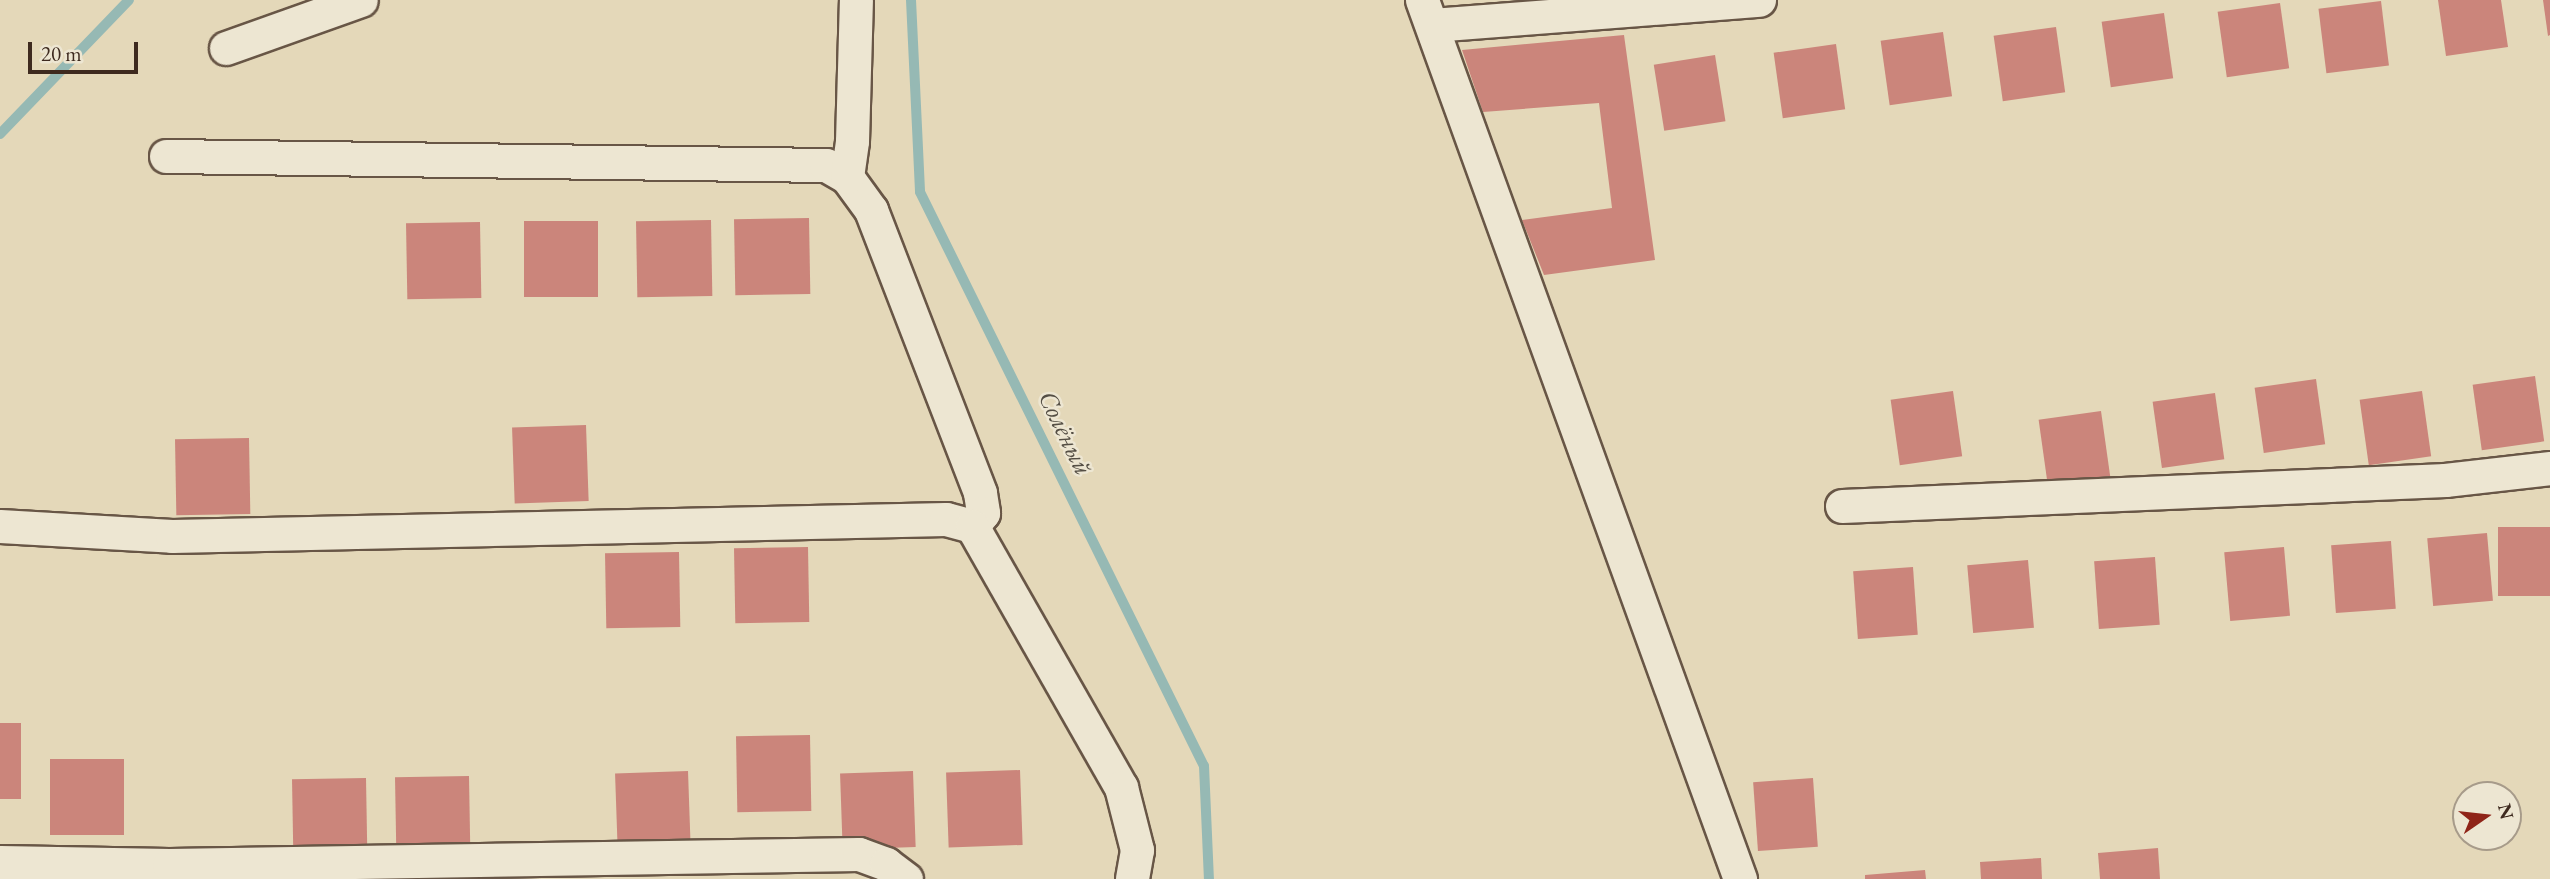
<!DOCTYPE html>
<html>
<head>
<meta charset="utf-8">
<style>
	body { margin:0 }
	#map { position:relative; width:2550px; height:879px; overflow:hidden; background:#e4d8b9; font-family:"EB Garamond",serif }
	div>[style] { position:absolute }
	.stream>* { height:10px; margin:-5px; padding:0 5px; transform-origin:5px; border-radius:5px; background:#96b9b4 }
	.building>* { inset:0; background:#cb857b; transform-origin:0 0 }
	.roads { filter:drop-shadow(2px 0 #685646) drop-shadow(-2px 0 #685646) drop-shadow(0 2px #685646) drop-shadow(0 -2px #685646) }
	.minor>* { height:33px; margin:-16.5px; padding:0 16.5px; transform-origin:16.5px; border-radius:16.5px; background:#ede6d2 }
	span { translate:-50% -50%; white-space:nowrap; text-align:center; line-height:1.15; -webkit-text-stroke:5px #ede6d2; paint-order:stroke }
	.water-label { font-size:26px; color:#544e44; font-style:italic }
	.north { position:absolute; left:2452px; top:781px; width:70px; height:70px; box-sizing:border-box; background:#ede6d2; border:2px solid #a79b8a; border-radius:50%; rotate:76deg; font-size:19px; font-weight:700; line-height:28px; text-align:center; color:#3e2a1f }
	.north::after { content:''; display:block; margin:auto; width:24px; height:32px; background:#8f2418; clip-path:polygon(50% 0,100% 100%,50% 72%,0 100%) }
	.scale { position:absolute; left:28px; top:42px; width:110px; height:32px; box-sizing:border-box; border:4px solid #3e2a1f; border-top:0; padding-left:9px; font-size:21px; line-height:24px; white-space:nowrap; color:#3e2a1f; -webkit-text-stroke:5px #ede6d2; paint-order:stroke }
</style>
</head>
<body>
<div id="map">
	<div class="stream">
		<div style="left:911px;top:0;width:192px;rotate:87.3deg"></div>
		<div style="left:920px;top:192px;width:640px;rotate:63.68deg"></div>
		<div style="left:1204px;top:766px;width:113px;rotate:87.5deg"></div>
		<div style="left:0;top:134px;width:186px;rotate:-46.1deg"></div>
	</div>
	<div class="building">
		<div style="clip-path:polygon(2438px 0,2501px 0,2508px 47px,2446px 56px)"></div>
		<div style="clip-path:polygon(2543px 0,2550px 0,2550px 35px,2548px 36px)"></div>
		<div style="left:2381px;top:1px;width:65px;height:63px;rotate:83deg"></div>
		<div style="left:2280px;top:3px;width:66px;height:63px;rotate:82deg"></div>
		<div style="left:2164px;top:13px;width:66px;height:63px;rotate:82deg"></div>
		<div style="left:2056px;top:27px;width:66px;height:63px;rotate:82deg"></div>
		<div style="left:1943px;top:32px;width:65px;height:63px;rotate:82deg"></div>
		<div style="clip-path:polygon(1624px 35px,1655px 260px,1544px 275px,1522px 220px,1612px 208px,1599px 103px,1483px 112px,1462px 50px)"></div>
		<div style="left:1836px;top:44px;width:66px;height:63px;rotate:82deg"></div>
		<div style="left:1715px;top:55px;width:67px;height:62px;rotate:81deg"></div>
		<div style="left:809px;top:218px;width:76px;height:75px;rotate:89deg"></div>
		<div style="left:711px;top:220px;width:76px;height:75px;rotate:89deg"></div>
		<div style="left:524px;top:221px;width:74px;height:76px"></div>
		<div style="left:480px;top:222px;width:76px;height:74px;rotate:89deg"></div>
		<div style="left:2535px;top:376px;width:66px;height:63px;rotate:82deg"></div>
		<div style="left:2316px;top:379px;width:66px;height:62px;rotate:82deg"></div>
		<div style="left:1953px;top:391px;width:66px;height:63px;rotate:82deg"></div>
		<div style="left:2422px;top:391px;width:66px;height:63px;rotate:82deg"></div>
		<div style="left:2215px;top:393px;width:67px;height:63px;rotate:82deg"></div>
		<div style="left:2101px;top:411px;width:66px;height:63px;rotate:82deg"></div>
		<div style="left:586px;top:425px;width:76px;height:74px;rotate:88deg"></div>
		<div style="left:249px;top:438px;width:76px;height:74px;rotate:89deg"></div>
		<div style="left:2550px;top:527px;width:69px;height:52px;rotate:90deg"></div>
		<div style="left:2487px;top:533px;width:68px;height:60px;rotate:85deg"></div>
		<div style="left:2391px;top:541px;width:68px;height:60px;rotate:86deg"></div>
		<div style="left:808px;top:547px;width:75px;height:74px;rotate:89deg"></div>
		<div style="left:2284px;top:547px;width:69px;height:60px;rotate:85deg"></div>
		<div style="left:679px;top:552px;width:75px;height:74px;rotate:89deg"></div>
		<div style="left:2155px;top:557px;width:68px;height:61px;rotate:86deg"></div>
		<div style="left:2028px;top:560px;width:68px;height:61px;rotate:85deg"></div>
		<div style="left:1913px;top:567px;width:68px;height:60px;rotate:86deg"></div>
		<div style="left:0;top:723px;width:21px;height:76px"></div>
		<div style="left:810px;top:735px;width:76px;height:74px;rotate:89deg"></div>
		<div style="left:50px;top:759px;width:74px;height:76px"></div>
		<div style="left:1020px;top:770px;width:75px;height:74px;rotate:88deg"></div>
		<div style="left:688px;top:771px;width:75px;height:73px;rotate:88deg"></div>
		<div style="left:913px;top:771px;width:76px;height:73px;rotate:88deg"></div>
		<div style="left:469px;top:776px;width:75px;height:74px;rotate:89deg"></div>
		<div style="left:366px;top:778px;width:75px;height:74px;rotate:89deg"></div>
		<div style="left:1813px;top:778px;width:69px;height:60px;rotate:86deg"></div>
		<div style="clip-path:polygon(2158px 848px,2160px 879px,2100px 879px,2098px 853px)"></div>
		<div style="clip-path:polygon(2041px 858px,2042px 879px,1981px 879px,1980px 862px)"></div>
		<div style="clip-path:polygon(1925px 870px,1926px 879px,1865px 879px,1865px 875px)"></div>
	</div>
	<div class="roads">
		<div class="minor">
			<div style="left:1422px;top:0;width:935px;rotate:70.11deg"></div>
			<div style="left:1432px;top:25px;width:328px;rotate:-4.4deg"></div>
			<div style="left:226px;top:48px;width:143px;rotate:-19.6deg"></div>
			<div style="left:166px;top:156px;width:660px;rotate:0.78deg"></div>
			<div style="left:826px;top:165px;width:24px;rotate:30deg"></div>
			<div style="left:847px;top:177px;width:41px;rotate:54deg"></div>
			<div style="left:871px;top:210px;width:303px;rotate:68.9deg"></div>
			<div style="left:980px;top:493px;width:20px;rotate:81deg"></div>
			<div style="left:983px;top:513px;width:17px;rotate:130deg"></div>
			<div style="left:847px;top:177px;width:36px;rotate:-82deg"></div>
			<div style="left:852px;top:141px;width:141px;rotate:-88.4deg"></div>
			<div style="left:1842px;top:506px;width:604px;rotate:-2.47deg"></div>
			<div style="left:2445px;top:480px;width:106px;rotate:-6.5deg"></div>
			<div style="left:0;top:526px;width:172px;rotate:3.3deg"></div>
			<div style="left:172px;top:536px;width:774px;rotate:-1.26deg"></div>
			<div style="left:946px;top:519px;width:27px;rotate:15deg"></div>
			<div style="left:972px;top:526px;width:301px;rotate:60.3deg"></div>
			<div style="left:1121px;top:787px;width:65px;rotate:75.7deg"></div>
			<div style="left:1137px;top:850px;width:29px;rotate:100deg"></div>
			<div style="left:0;top:862px;width:169px;rotate:1deg"></div>
			<div style="left:169px;top:865px;width:690px;rotate:-0.91deg"></div>
			<div style="left:859px;top:854px;width:29px;rotate:20deg"></div>
			<div style="left:886px;top:864px;width:25px;rotate:37deg"></div>
		</div>
	</div>
	<div class="water-label">
		<span style="left:1065px;top:433px;rotate:64deg">Солёный</span>
	</div>
	<div class="north">N</div>
	<div class="scale">20 m</div>
</div>
</body>
</html>
